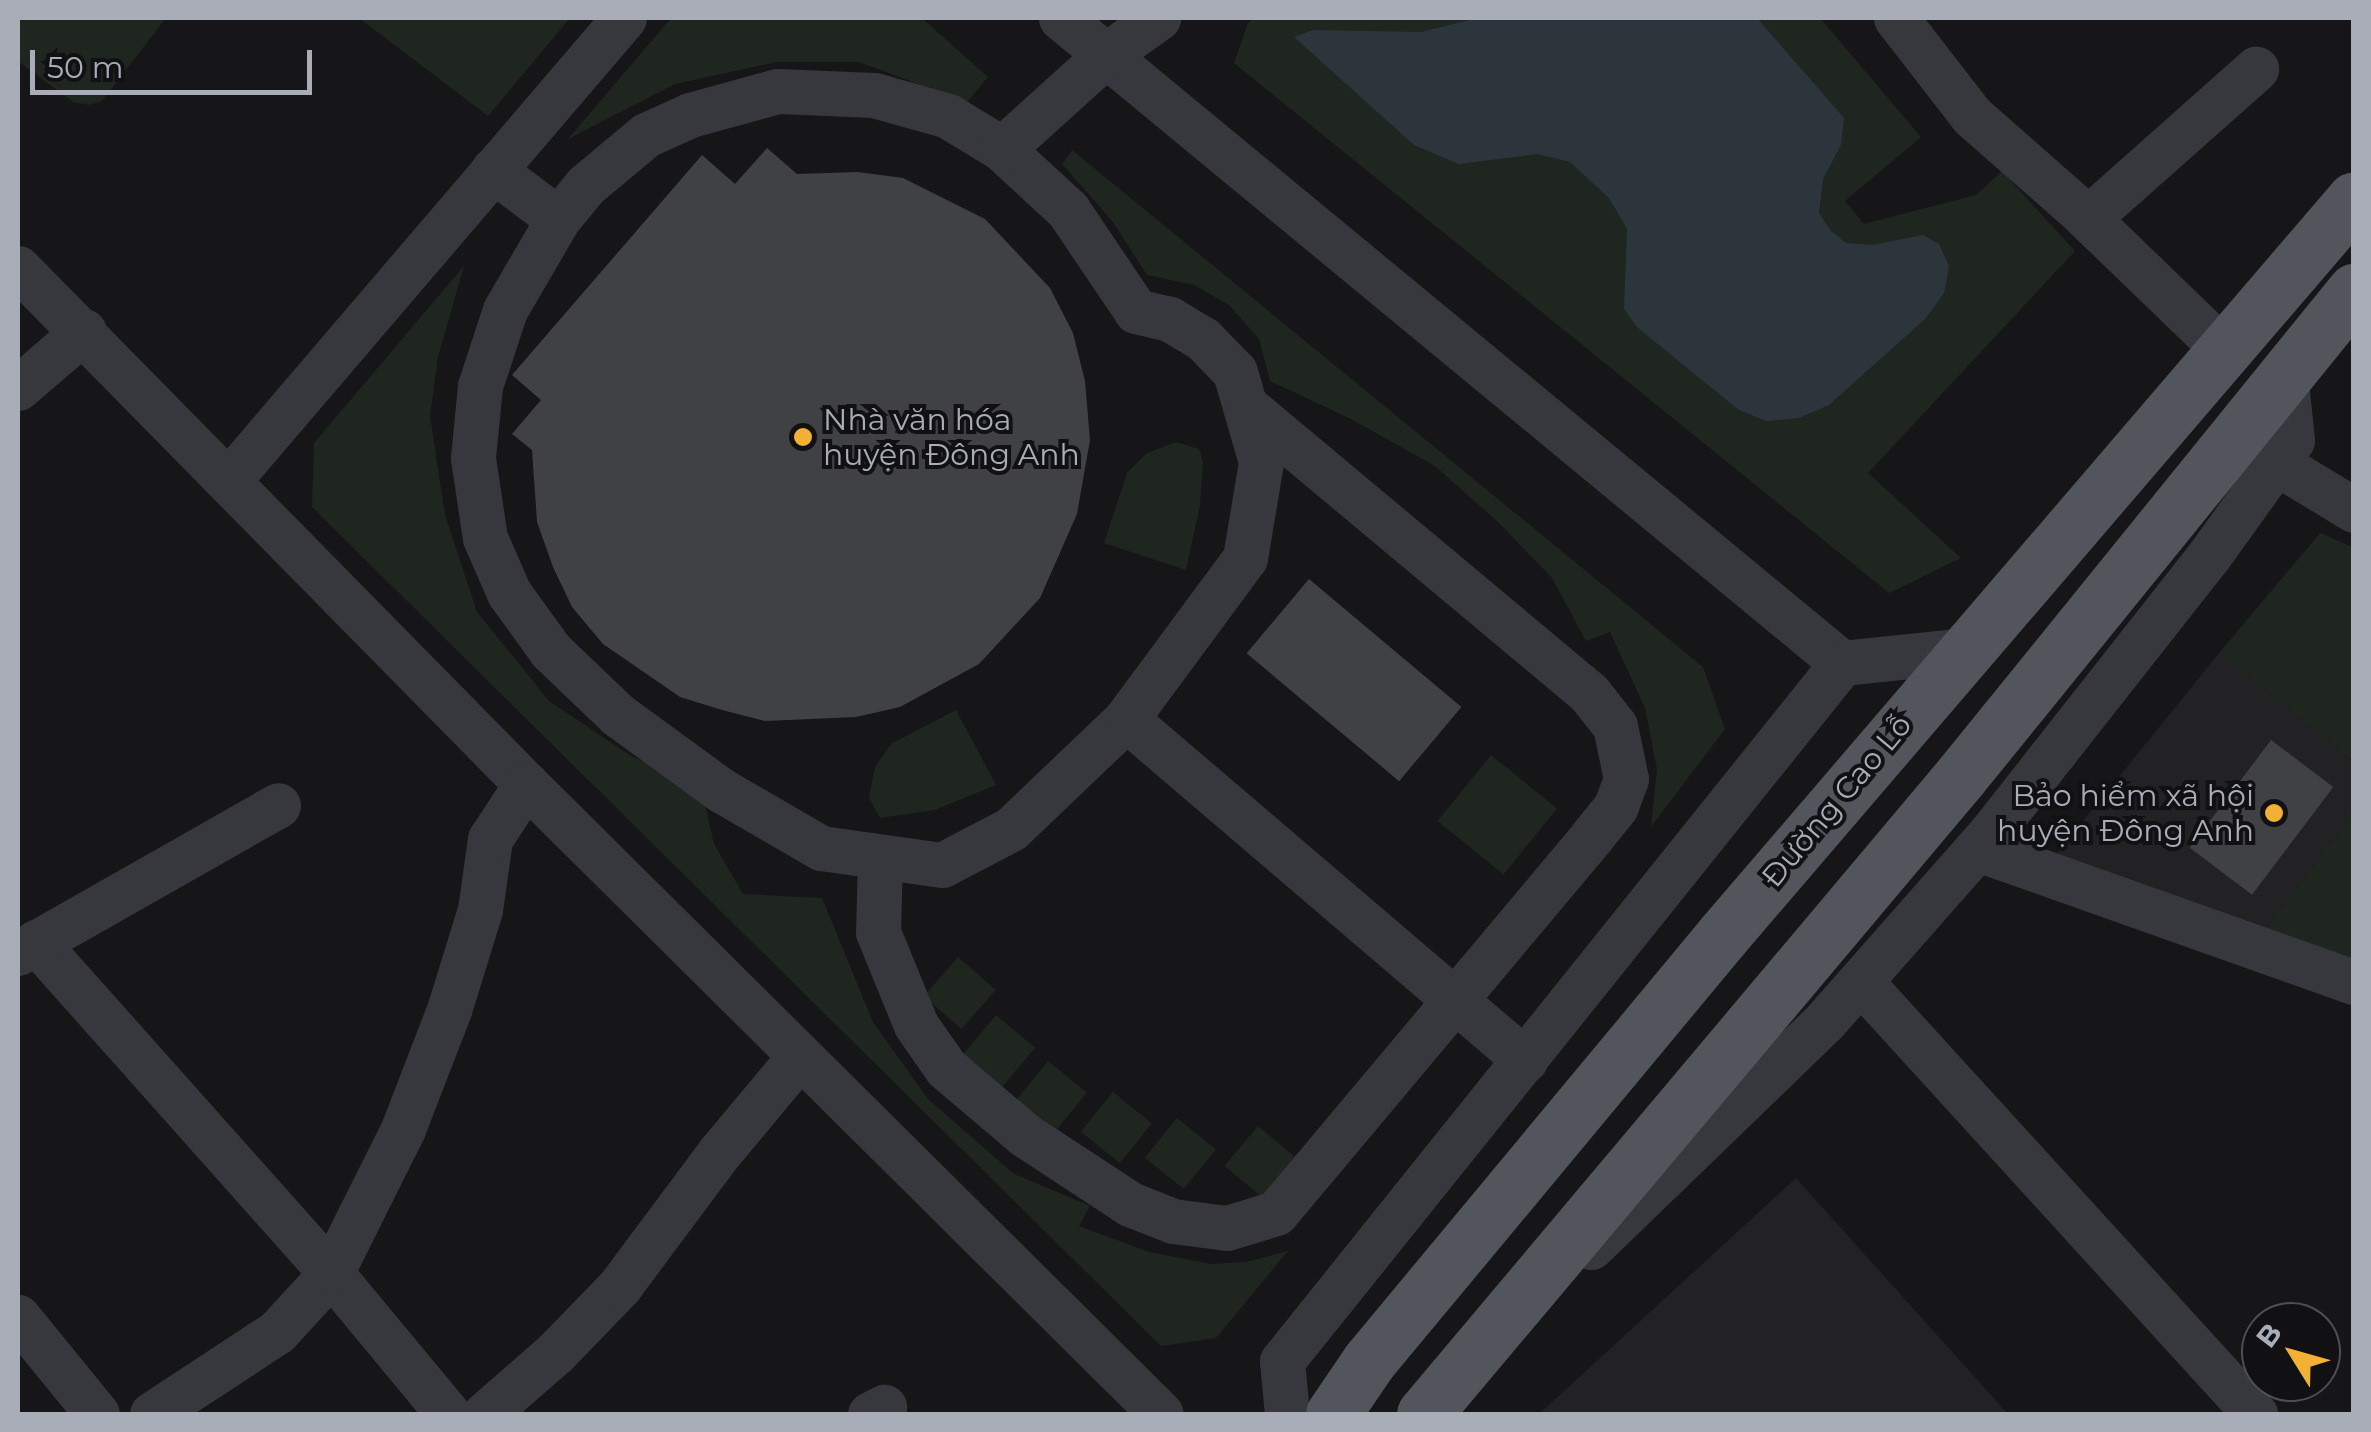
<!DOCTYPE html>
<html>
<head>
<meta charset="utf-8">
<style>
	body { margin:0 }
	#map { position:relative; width:2371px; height:1432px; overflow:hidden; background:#161618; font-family:Montserrat,sans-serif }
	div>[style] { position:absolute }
	.built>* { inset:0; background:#222225 }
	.green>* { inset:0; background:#1e261f; transform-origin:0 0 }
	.water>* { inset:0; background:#2c353c }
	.building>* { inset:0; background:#404145; transform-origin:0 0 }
	.minor>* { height:45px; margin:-22.5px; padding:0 22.5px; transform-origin:22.5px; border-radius:22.5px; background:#37383d }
	.major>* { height:55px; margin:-27.5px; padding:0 27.5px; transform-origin:27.5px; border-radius:27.5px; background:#53555c }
	.dots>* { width:28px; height:28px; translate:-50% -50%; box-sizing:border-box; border:5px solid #111113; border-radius:50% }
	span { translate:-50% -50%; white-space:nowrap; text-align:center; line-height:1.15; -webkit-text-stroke:8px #111113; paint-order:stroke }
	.poi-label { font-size:30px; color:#a8adb8 }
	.left { translate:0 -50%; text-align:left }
	.right { translate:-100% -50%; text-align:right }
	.street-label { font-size:30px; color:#a8adb8 }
	.frame { position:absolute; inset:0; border:20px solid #a8adb8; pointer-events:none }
	.north { position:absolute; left:2241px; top:1302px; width:100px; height:100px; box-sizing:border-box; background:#111113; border:2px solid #4d4f55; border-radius:50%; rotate:307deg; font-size:28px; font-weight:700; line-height:40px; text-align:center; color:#a8adb8 }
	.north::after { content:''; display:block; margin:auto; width:35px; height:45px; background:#f2b134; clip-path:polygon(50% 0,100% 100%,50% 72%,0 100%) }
	.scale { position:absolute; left:30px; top:50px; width:282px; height:45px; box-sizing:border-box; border:5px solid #a8adb8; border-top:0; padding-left:12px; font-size:30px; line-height:35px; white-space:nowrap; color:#a8adb8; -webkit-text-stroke:8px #111113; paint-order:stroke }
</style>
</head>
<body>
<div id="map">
	<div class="built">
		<div style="clip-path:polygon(2220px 652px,2353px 761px,2353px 813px,2262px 933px,2054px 857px)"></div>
		<div style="clip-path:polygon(1796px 1178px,2008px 1414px,1539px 1414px)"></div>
	</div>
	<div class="green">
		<div style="clip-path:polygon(22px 18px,166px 18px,102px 101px,89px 105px,73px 102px,18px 61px,18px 25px)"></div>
		<div style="clip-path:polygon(359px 18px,570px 18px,488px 116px)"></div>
		<div style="clip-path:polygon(671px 18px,922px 18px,988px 77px,967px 102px,859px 62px,777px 62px,675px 84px,568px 139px)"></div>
		<div style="clip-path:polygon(1254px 18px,1820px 18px,1921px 137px,1845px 201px,1864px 224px,1976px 195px,2002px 171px,2075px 251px,1868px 473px,1961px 558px,1889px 593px,1234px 63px,1248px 23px)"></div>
		<div style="clip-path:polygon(1072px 150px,1703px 667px,1725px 729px,1651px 827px,1657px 769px,1645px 708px,1610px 632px,1586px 641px,1552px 578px,1499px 523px,1435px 466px,1351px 419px,1270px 381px,1259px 339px,1229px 305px,1194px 285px,1147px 275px,1113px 222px,1062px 164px)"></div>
		<div style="clip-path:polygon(464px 266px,438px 357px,430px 416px,445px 515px,477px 612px,549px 701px,631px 756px,701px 787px,714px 844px,743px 894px,822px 898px,873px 1022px,928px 1099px,1014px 1174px,1090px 1206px,1079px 1226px,1149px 1252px,1211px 1264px,1246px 1262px,1288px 1251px,1216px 1338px,1161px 1346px,312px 507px,314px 443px)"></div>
		<div style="clip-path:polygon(1176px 442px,1199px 449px,1203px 462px,1200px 505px,1186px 570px,1104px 543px,1127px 473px,1147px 453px)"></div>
		<div style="clip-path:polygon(2320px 533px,2353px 547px,2353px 761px,2220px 652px)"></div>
		<div style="clip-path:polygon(956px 710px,996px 785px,935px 810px,880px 818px,869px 798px,875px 767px,891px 744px)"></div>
		<div style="left:1491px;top:755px;width:85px;height:85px;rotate:39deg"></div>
		<div style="clip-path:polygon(2353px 813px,2353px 963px,2262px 933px)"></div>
		<div style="left:958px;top:957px;width:50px;height:52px;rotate:41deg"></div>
		<div style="left:996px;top:1015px;width:51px;height:52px;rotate:40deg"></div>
		<div style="left:1048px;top:1061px;width:50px;height:51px;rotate:39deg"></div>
		<div style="left:1113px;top:1092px;width:50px;height:51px;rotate:39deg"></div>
		<div style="left:1177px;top:1118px;width:50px;height:51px;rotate:39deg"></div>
		<div style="left:1258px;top:1126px;width:51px;height:52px;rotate:40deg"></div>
	</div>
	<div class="water">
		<div style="clip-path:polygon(1478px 18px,1757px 18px,1844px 118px,1841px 145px,1823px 179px,1819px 213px,1831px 231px,1846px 243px,1872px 245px,1923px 235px,1939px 244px,1949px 266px,1944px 293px,1925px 319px,1829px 405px,1799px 418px,1767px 421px,1739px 410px,1638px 328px,1624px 309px,1627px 229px,1609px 198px,1570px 162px,1537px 154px,1459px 164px,1414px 145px,1294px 37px,1313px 30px,1421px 32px)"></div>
	</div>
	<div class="building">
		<div style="clip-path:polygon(767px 148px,797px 174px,858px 172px,903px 178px,985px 219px,1050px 288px,1073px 333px,1085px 381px,1090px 440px,1077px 514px,1040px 598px,979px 664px,900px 707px,856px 717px,765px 721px,722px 710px,680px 697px,603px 644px,572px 607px,553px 567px,537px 522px,532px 450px,512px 434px,541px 400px,512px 375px,702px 155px,735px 184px)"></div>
		<div style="left:1309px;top:579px;width:199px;height:97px;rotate:40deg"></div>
		<div style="left:2271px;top:740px;width:78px;height:135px;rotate:37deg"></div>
	</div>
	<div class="minor">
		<div style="left:1061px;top:18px;width:1013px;rotate:39.55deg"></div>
		<div style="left:1896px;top:18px;width:124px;rotate:52.2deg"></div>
		<div style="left:1972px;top:116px;width:144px;rotate:41.3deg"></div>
		<div style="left:2080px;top:211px;width:200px;rotate:44deg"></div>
		<div style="left:493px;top:170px;width:81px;rotate:37deg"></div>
		<div style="left:558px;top:219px;width:44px;rotate:-50.5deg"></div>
		<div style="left:586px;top:185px;width:78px;rotate:-39.8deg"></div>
		<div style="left:646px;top:135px;width:48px;rotate:-24.4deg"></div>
		<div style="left:690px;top:115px;width:91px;rotate:-15.3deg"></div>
		<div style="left:778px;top:91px;width:96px;rotate:2.4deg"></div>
		<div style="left:874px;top:95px;width:77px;rotate:15.8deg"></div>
		<div style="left:948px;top:116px;width:63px;rotate:31.4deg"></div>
		<div style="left:2088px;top:218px;width:225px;rotate:-41.6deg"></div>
		<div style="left:558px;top:219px;width:105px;rotate:120.2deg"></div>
		<div style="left:505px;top:310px;width:80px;rotate:108.2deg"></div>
		<div style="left:480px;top:386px;width:72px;rotate:95.6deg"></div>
		<div style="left:473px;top:458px;width:81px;rotate:81.5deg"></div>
		<div style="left:485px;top:538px;width:60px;rotate:66.4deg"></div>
		<div style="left:509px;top:593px;width:72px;rotate:54.1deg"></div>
		<div style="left:551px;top:651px;width:93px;rotate:43.7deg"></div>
		<div style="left:618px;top:715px;width:127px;rotate:36.1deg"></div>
		<div style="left:721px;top:790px;width:116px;rotate:30.1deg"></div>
		<div style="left:821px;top:848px;width:122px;rotate:8deg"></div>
		<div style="left:942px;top:865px;width:78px;rotate:-27.6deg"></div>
		<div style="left:1011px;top:829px;width:159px;rotate:-43.7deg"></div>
		<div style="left:1126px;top:719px;width:200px;rotate:-53.5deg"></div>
		<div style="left:1245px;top:558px;width:97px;rotate:-80.5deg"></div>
		<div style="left:1261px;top:462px;width:94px;rotate:-106.1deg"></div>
		<div style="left:1235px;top:372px;width:46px;rotate:-134.1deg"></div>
		<div style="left:1203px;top:339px;width:39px;rotate:-149deg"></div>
		<div style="left:1170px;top:319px;width:35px;rotate:-167deg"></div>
		<div style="left:1136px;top:311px;width:122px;rotate:-124deg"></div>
		<div style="left:1068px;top:210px;width:90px;rotate:-137.3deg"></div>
		<div style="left:1002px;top:149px;width:140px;rotate:-42.1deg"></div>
		<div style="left:1106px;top:55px;width:64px;rotate:-35.4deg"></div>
		<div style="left:18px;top:268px;width:724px;rotate:45.45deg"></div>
		<div style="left:18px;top:388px;width:87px;rotate:-40.8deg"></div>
		<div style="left:2275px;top:462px;width:92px;rotate:31.3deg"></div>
		<div style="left:228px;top:481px;width:609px;rotate:-49.46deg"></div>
		<div style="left:1126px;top:719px;width:525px;rotate:40.52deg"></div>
		<div style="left:1978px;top:849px;width:399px;rotate:19.5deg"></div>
		<div style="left:880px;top:858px;width:74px;rotate:91.5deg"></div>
		<div style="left:878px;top:932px;width:100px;rotate:67.8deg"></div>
		<div style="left:916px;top:1025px;width:52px;rotate:55.1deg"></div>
		<div style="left:946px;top:1068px;width:104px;rotate:40.3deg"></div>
		<div style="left:1025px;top:1135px;width:126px;rotate:33.3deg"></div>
		<div style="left:1130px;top:1204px;width:46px;rotate:21.6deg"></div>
		<div style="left:1173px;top:1221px;width:54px;rotate:7.4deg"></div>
		<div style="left:1227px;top:1228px;width:51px;rotate:-17deg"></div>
		<div style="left:1276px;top:1213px;width:492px;rotate:-50deg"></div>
		<div style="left:1592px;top:836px;width:38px;rotate:-51deg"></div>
		<div style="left:1616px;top:806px;width:29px;rotate:-70deg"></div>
		<div style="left:1626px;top:779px;width:54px;rotate:-101.7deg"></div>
		<div style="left:1615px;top:726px;width:42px;rotate:-128.2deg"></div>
		<div style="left:1589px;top:693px;width:446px;rotate:-140.1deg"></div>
		<div style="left:36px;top:942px;width:443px;rotate:48.3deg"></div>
		<div style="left:331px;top:1273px;width:183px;rotate:50.3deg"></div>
		<div style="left:18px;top:953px;width:299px;rotate:-29.6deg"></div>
		<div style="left:1861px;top:982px;width:585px;rotate:47.63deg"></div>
		<div style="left:1591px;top:1247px;width:324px;rotate:-44deg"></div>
		<div style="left:1824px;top:1022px;width:249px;rotate:-48.6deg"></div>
		<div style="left:1989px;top:835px;width:354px;rotate:-51.8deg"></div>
		<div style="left:2208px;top:557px;width:144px;rotate:-54.3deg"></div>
		<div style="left:2292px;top:440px;width:68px;rotate:-95.9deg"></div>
		<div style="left:18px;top:1317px;width:125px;rotate:50.8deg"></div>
		<div style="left:152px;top:1414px;width:149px;rotate:-33.3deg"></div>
		<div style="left:277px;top:1332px;width:80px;rotate:-47.5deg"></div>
		<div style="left:331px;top:1273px;width:161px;rotate:-63.4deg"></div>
		<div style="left:403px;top:1129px;width:128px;rotate:-68.9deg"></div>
		<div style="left:449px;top:1010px;width:105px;rotate:-72.8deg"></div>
		<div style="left:480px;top:910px;width:72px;rotate:-82deg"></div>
		<div style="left:490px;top:839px;width:66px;rotate:-56.8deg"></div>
		<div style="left:526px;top:784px;width:894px;rotate:44.77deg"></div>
		<div style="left:485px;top:1414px;width:94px;rotate:-41.1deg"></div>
		<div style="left:556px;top:1352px;width:91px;rotate:-45.9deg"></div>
		<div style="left:619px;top:1287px;width:167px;rotate:-53.3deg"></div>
		<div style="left:719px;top:1153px;width:125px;rotate:-50.2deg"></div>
		<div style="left:870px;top:1414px;width:16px;rotate:-27deg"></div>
		<div style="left:1287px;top:1414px;width:53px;rotate:-95.4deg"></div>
		<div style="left:1282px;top:1361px;width:895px;rotate:-51.26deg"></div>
		<div style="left:1842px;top:663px;width:124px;rotate:-6deg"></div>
	</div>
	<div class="major">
		<div style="left:1333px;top:1414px;width:64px;rotate:-55.8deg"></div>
		<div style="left:1369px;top:1361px;width:554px;rotate:-50.27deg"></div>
		<div style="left:1723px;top:935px;width:969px;rotate:-49.39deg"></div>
		<div style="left:1424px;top:1414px;width:833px;rotate:-49.92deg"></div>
		<div style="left:1960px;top:777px;width:626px;rotate:-50.97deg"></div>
	</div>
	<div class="dots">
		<div style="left:803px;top:437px;background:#f2b134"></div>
		<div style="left:2274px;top:813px;background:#f2b134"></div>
	</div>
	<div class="poi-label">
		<span class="left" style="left:823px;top:437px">Nhà văn hóa<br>huyện Đông Anh</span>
		<span class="right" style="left:2254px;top:813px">Bảo hiểm xã hội<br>huyện Đông Anh</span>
	</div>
	<div class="street-label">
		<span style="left:1837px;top:801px;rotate:-50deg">Đường Cao Lỗ</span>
	</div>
	<div class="frame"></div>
	<div class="north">B</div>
	<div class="scale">50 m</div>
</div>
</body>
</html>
